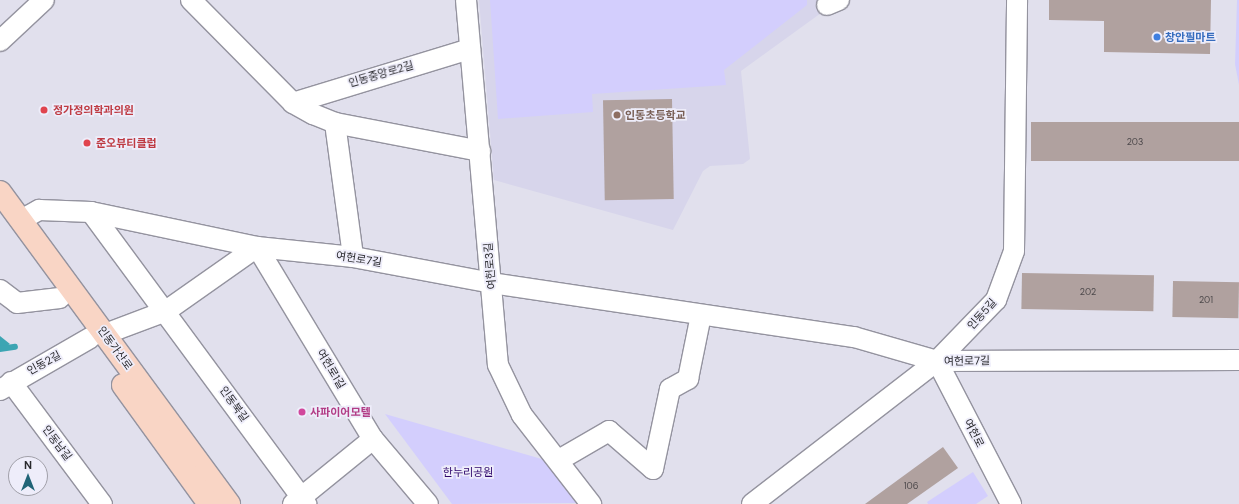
<!DOCTYPE html>
<html>
<head>
<meta charset="utf-8">
<style>
	body { margin:0 }
	#map { position:relative; width:1239px; height:504px; overflow:hidden; background:#e1e0ed; font-family:"DM Sans","Noto Sans KR",sans-serif }
	div>[style] { position:absolute }
	.education>* { inset:0; background:#d7d5eb }
	.green>* { inset:0; background:#d3cefd }
	.water>* { inset:0; background:#3ca5b3 }
	.stream>* { height:5.5px; margin:-2.75px; padding:0 2.75px; transform-origin:2.75px; border-radius:2.75px; background:#3ca5b3 }
	.building>* { inset:0; background:#b0a19f; transform-origin:0 0 }
	.roads { filter:drop-shadow(1px 0 #94939f) drop-shadow(-1px 0 #94939f) drop-shadow(0 1px #94939f) drop-shadow(0 -1px #94939f) }
	.minor>* { height:20px; margin:-10px; padding:0 10px; transform-origin:10px; border-radius:10px; background:#fff }
	.major>* { height:22px; margin:-11px; padding:0 11px; transform-origin:11px; border-radius:11px; background:#f9d5c5 }
	.dots>* { width:11px; height:11px; translate:-50% -50%; box-sizing:border-box; border:2px solid #eeedfa; border-radius:50% }
	span { translate:-50% -50%; white-space:nowrap; text-align:center; line-height:1.15; -webkit-text-stroke:3.5px #eeedfa; paint-order:stroke }
	.number-label { font-size:9px; color:#4c484a }
	.number-label span { -webkit-text-stroke-width:0 }
	.shop-label { font-size:11px; color:#366cbe; font-weight:700 }
	.left { translate:0 -50%; text-align:left }
	.street-label { font-size:11px; color:#2a2a2e }
	.health-label { font-size:11px; color:#be3a42; font-weight:700 }
	.education-label { font-size:11px; color:#785e54; font-weight:700 }
	.hotel-label { font-size:11px; color:#b23c85; font-weight:700 }
	.park-label { font-size:11px; color:#2e066b }
	.north { position:absolute; left:8px; top:456px; width:40px; height:40px; box-sizing:border-box; background:#eeedfa; border:1px solid #a09fa8; border-radius:50%; rotate:0deg; font-size:11px; font-weight:700; line-height:16px; text-align:center; color:#2a2a2e }
	.north::after { content:''; display:block; margin:auto; width:14px; height:18px; background:#216477; clip-path:polygon(50% 0,100% 100%,50% 72%,0 100%) }
</style>
</head>
<body>
<div id="map">
	<div class="education">
		<div style="clip-path:polygon(479px 0,839px 0,741px 71px,750px 159px,743px 164px,710px 166px,703px 171px,673px 230px,494px 180px)"></div>
	</div>
	<div class="green">
		<div style="clip-path:polygon(490px 0,807px 0,807px 5px,724px 70px,726px 85px,592px 94px,593px 112px,498px 119px)"></div>
		<div style="clip-path:polygon(1237px 0,1239px 0,1239px 85px,1235px 64px)"></div>
		<div style="clip-path:polygon(385px 414px,545px 460px,577px 503px,452px 504px)"></div>
		<div style="clip-path:polygon(973px 472px,988px 496px,976px 504px,928px 504px,927px 502px)"></div>
	</div>
	<div class="water">
		<div style="clip-path:polygon(0 336px,10px 344px,0 350px)"></div>
	</div>
	<div class="stream">
		<div style="left:0;top:349px;width:15px;rotate:-8deg"></div>
	</div>
	<div class="building">
		<div style="clip-path:polygon(1049px 0,1211px 0,1210px 54px,1104px 52px,1104px 21px,1049px 20px)"></div>
		<div style="left:672px;top:99px;width:100px;height:69px;rotate:89deg"></div>
		<div style="left:1031px;top:122px;width:208px;height:39px"></div>
		<div style="left:1022px;top:273px;width:132px;height:36px;rotate:1deg"></div>
		<div style="left:1173px;top:281px;width:66px;height:36px;rotate:1deg"></div>
		<div style="clip-path:polygon(943px 447px,958px 468px,907px 504px,865px 504px)"></div>
	</div>
	<div class="roads">
		<div class="minor">
			<div style="left:191px;top:0;width:145px;rotate:45.3deg"></div>
			<div style="left:293px;top:103px;width:23px;rotate:29deg"></div>
			<div style="left:313px;top:114px;width:24px;rotate:22deg"></div>
			<div style="left:335px;top:123px;width:148px;rotate:10.9deg"></div>
			<div style="left:466px;top:0;width:366px;rotate:85deg"></div>
			<div style="left:498px;top:365px;width:55px;rotate:64.4deg"></div>
			<div style="left:522px;top:415px;width:113px;rotate:52.2deg"></div>
			<div style="left:827px;top:5px;width:13px;rotate:-23deg"></div>
			<div style="left:0;top:41px;width:60px;rotate:-43deg"></div>
			<div style="left:293px;top:103px;width:185px;rotate:-17deg"></div>
			<div style="left:335px;top:123px;width:135px;rotate:82.3deg"></div>
			<div style="left:91px;top:212px;width:363px;rotate:53.6deg"></div>
			<div style="left:21px;top:220px;width:21px;rotate:-29deg"></div>
			<div style="left:39px;top:210px;width:52px;rotate:2.2deg"></div>
			<div style="left:91px;top:212px;width:170px;rotate:11.9deg"></div>
			<div style="left:257px;top:247px;width:97px;rotate:5.9deg"></div>
			<div style="left:353px;top:257px;width:141px;rotate:10.6deg"></div>
			<div style="left:492px;top:283px;width:366px;rotate:8.5deg"></div>
			<div style="left:854px;top:337px;width:86px;rotate:16.1deg"></div>
			<div style="left:937px;top:361px;width:302px;rotate:-0.2deg"></div>
			<div style="left:0;top:290px;width:21px;rotate:37deg"></div>
			<div style="left:17px;top:303px;width:43px;rotate:-6.6deg"></div>
			<div style="left:105px;top:334px;width:65px;rotate:-20.7deg"></div>
			<div style="left:166px;top:311px;width:111px;rotate:-35.1deg"></div>
			<div style="left:257px;top:247px;width:224px;rotate:58.9deg"></div>
			<div style="left:373px;top:439px;width:85px;rotate:49.8deg"></div>
			<div style="left:937px;top:361px;width:161px;rotate:62.6deg"></div>
			<div style="left:11px;top:382px;width:152px;rotate:53.3deg"></div>
			<div style="left:0;top:390px;width:104px;rotate:-30deg"></div>
			<div style="left:559px;top:460px;width:58px;rotate:-30.1deg"></div>
			<div style="left:609px;top:431px;width:58px;rotate:40.8deg"></div>
			<div style="left:653px;top:469px;width:82px;rotate:-78deg"></div>
			<div style="left:670px;top:389px;width:21px;rotate:-29deg"></div>
			<div style="left:688px;top:379px;width:65px;rotate:-78.5deg"></div>
			<div style="left:293px;top:504px;width:103px;rotate:-39.1deg"></div>
			<div style="left:752px;top:504px;width:234px;rotate:-37.7deg"></div>
			<div style="left:937px;top:361px;width:85px;rotate:-46deg"></div>
			<div style="left:996px;top:300px;width:52px;rotate:-69.8deg"></div>
			<div style="left:1014px;top:251px;width:251px;rotate:-89.3deg"></div>
		</div>
		<div class="major">
			<div style="left:0;top:192px;width:387px;rotate:53.7deg"></div>
			<div style="left:123px;top:385px;width:147px;rotate:54.1deg"></div>
		</div>
	</div>
	<div class="dots">
		<div style="left:1157px;top:37px;background:#3f7fe0"></div>
		<div style="left:44px;top:110px;background:#e0444e"></div>
		<div style="left:617px;top:115px;background:#8d6e63"></div>
		<div style="left:87px;top:143px;background:#e0444e"></div>
		<div style="left:302px;top:412px;background:#d1479c"></div>
	</div>
	<div class="number-label">
		<span style="left:1135px;top:142px">203</span>
		<span style="left:1088px;top:292px">202</span>
		<span style="left:1206px;top:300px">201</span>
		<span style="left:911px;top:486px">106</span>
	</div>
	<div class="shop-label">
		<span class="left" style="left:1165px;top:37px">창안필마트</span>
	</div>
	<div class="street-label">
		<span style="left:381px;top:74px;rotate:-16deg">인동중앙로2길</span>
		<span style="left:359px;top:259px;rotate:9deg">여헌로7길</span>
		<span style="left:490px;top:266px;rotate:-95deg">여헌로3길</span>
		<span style="left:982px;top:314px;rotate:-48deg">인동5길</span>
		<span style="left:115px;top:348px;rotate:54deg">인동가산로</span>
		<span style="left:967px;top:361px;rotate:-1deg">여헌로7길</span>
		<span style="left:44px;top:363px;rotate:-29deg">인동2길</span>
		<span style="left:331px;top:369px;rotate:59deg">여헌로1길</span>
		<span style="left:234px;top:404px;rotate:54deg">인동북길</span>
		<span style="left:974px;top:433px;rotate:63deg">여헌로</span>
		<span style="left:57px;top:443px;rotate:53deg">인동남길</span>
	</div>
	<div class="health-label">
		<span class="left" style="left:53px;top:110px">정가정의학과의원</span>
		<span class="left" style="left:96px;top:143px">준오뷰티클럽</span>
	</div>
	<div class="education-label">
		<span class="left" style="left:625px;top:115px">인동초등학교</span>
	</div>
	<div class="hotel-label">
		<span class="left" style="left:310px;top:412px">사파이어모텔</span>
	</div>
	<div class="park-label">
		<span style="left:468px;top:472px">한누리공원</span>
	</div>
	<div class="north">N</div>
</div>
</body>
</html>
